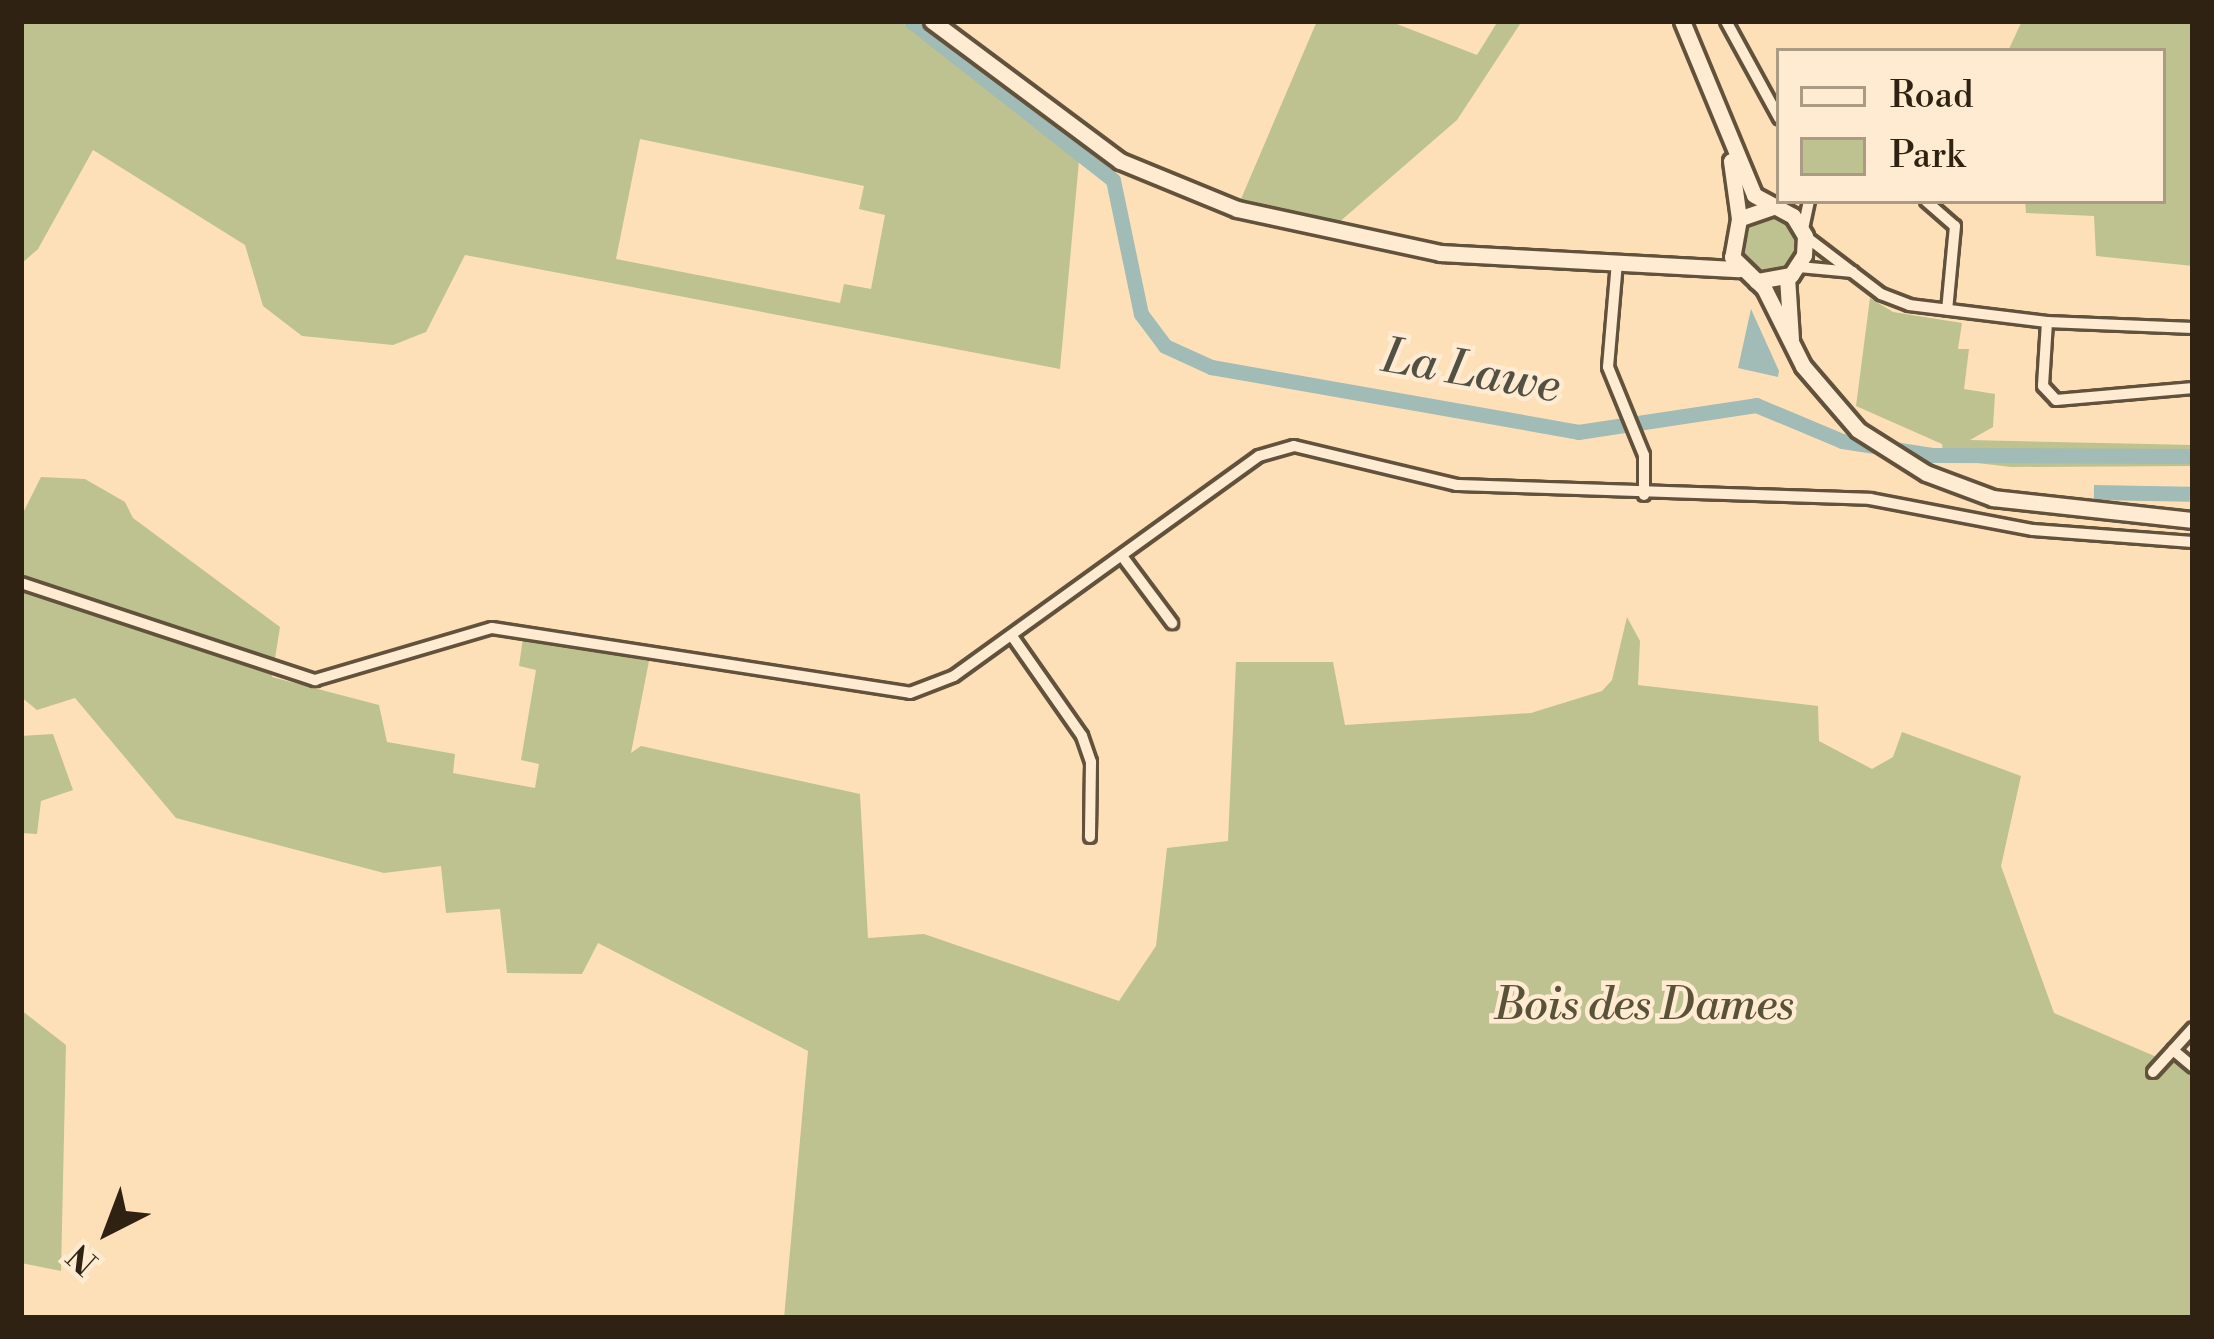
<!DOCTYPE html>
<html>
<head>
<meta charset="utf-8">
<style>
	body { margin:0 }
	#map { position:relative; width:2214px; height:1339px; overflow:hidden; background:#fde0b8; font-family:"Libre Bodoni",serif }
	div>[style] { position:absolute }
	.green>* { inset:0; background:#bec290 }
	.round { border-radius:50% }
	.water>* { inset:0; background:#a1bbb6; transform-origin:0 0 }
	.river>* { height:15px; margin:-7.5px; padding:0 7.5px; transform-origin:7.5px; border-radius:7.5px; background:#a1bbb6 }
	.roads { filter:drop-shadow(3px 0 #62523c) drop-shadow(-3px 0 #62523c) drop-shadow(0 3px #62523c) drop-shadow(0 -3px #62523c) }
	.street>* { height:10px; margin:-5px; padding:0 5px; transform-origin:5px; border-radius:5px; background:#feebd1 }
	.secondary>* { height:15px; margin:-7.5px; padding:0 7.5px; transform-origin:7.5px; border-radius:7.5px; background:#feebd1 }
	span { translate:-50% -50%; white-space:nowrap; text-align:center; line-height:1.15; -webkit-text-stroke:9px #feebd1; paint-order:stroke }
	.park-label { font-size:45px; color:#5a5238; font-style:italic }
	.water-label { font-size:48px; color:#515043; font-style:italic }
	.frame { position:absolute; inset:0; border:24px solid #2f2212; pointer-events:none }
	.legend { position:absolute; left:1776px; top:48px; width:390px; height:156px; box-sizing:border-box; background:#feebd1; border:3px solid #ab9b85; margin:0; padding:15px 21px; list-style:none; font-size:36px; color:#2f2212 }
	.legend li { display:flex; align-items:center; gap:24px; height:60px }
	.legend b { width:60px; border:3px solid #ab9b85 }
	.north { position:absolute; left:48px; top:1171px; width:120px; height:120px; -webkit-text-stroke:9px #feebd1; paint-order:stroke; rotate:222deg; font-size:33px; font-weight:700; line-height:48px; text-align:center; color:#2f2212 }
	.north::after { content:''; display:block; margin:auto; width:42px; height:54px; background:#2f2212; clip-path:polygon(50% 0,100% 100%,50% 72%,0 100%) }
</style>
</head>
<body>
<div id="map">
	<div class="green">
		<div style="clip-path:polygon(evenodd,21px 21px,900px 21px,1079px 161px,1060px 369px,465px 255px,426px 332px,393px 345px,302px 336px,263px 306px,245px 245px,93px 150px,38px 249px,21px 264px,21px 21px,640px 139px,864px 186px,859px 209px,885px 215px,871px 289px,844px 284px,840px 303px,616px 259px,640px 139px)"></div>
		<div style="clip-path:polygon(1317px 21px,1389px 21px,1477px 55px,1498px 21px,1522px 21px,1457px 120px,1337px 224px,1241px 199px)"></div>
		<div style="clip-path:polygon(2022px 21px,2193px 21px,2193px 266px,2096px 256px,2094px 216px,2026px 213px,2025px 201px,2163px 201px,2163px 51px,2008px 51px)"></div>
		<div class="round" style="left:1740px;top:216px;width:56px;height:56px"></div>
		<div style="clip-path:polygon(1870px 298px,1893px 312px,1962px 323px,1958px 349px,1969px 349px,1964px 389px,1995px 394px,1993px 427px,1970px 440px,2193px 445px,2193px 466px,2011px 467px,1944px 459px,1942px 444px,1856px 406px)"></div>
		<div style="clip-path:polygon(41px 477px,85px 479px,125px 502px,133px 518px,280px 627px,272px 677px,379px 705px,387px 742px,455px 754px,453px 773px,535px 788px,539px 764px,521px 760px,536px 670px,519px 666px,523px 638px,649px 661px,631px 753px,641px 746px,860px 794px,868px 938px,924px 934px,1119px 1001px,1156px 946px,1167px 848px,1228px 841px,1236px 662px,1333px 662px,1345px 725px,1531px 713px,1602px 691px,1612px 680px,1627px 617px,1640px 641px,1638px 685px,1818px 706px,1819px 741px,1872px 769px,1893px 757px,1902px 732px,2021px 776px,2001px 866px,2054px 1013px,2159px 1058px,2179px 1049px,2193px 1061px,2193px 1318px,784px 1318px,808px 1051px,598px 943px,582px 974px,507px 973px,500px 909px,446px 913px,441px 866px,384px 873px,176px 818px,75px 698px,37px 710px,21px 697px,21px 517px)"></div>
		<div style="clip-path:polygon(53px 734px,73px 790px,41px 801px,37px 834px,21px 833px,21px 736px)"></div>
		<div style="clip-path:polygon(21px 1010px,66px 1045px,61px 1271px,21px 1263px)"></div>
	</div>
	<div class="water">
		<div style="clip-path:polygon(1751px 309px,1779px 371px,1778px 377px,1738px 368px)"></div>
		<div style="left:2094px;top:485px;width:96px;height:15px;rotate:1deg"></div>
	</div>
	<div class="river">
		<div style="left:911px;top:21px;width:257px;rotate:38.2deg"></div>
		<div style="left:1113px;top:180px;width:137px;rotate:78.2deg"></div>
		<div style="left:1141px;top:314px;width:40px;rotate:53deg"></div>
		<div style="left:1165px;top:346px;width:51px;rotate:24.5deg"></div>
		<div style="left:1211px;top:367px;width:373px;rotate:10deg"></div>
		<div style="left:1578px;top:432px;width:180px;rotate:-8.6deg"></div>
		<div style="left:1756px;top:405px;width:93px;rotate:22.7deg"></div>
		<div style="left:1842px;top:441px;width:91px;rotate:8.8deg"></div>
		<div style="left:1932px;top:455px;width:261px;rotate:0.2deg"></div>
	</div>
	<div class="roads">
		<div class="street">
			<div style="left:1726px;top:21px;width:111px;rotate:61.3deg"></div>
			<div style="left:1926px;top:201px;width:38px;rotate:41deg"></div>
			<div style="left:1955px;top:226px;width:84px;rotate:95.4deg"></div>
			<div style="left:1803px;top:229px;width:29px;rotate:-78deg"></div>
			<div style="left:1805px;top:236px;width:96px;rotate:37.3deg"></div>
			<div style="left:1881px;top:294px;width:30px;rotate:21deg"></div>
			<div style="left:1909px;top:305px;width:139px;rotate:7deg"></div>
			<div style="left:2047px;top:322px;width:146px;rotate:2.4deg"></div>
			<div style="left:1617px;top:262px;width:105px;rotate:94.9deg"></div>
			<div style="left:1608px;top:367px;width:95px;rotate:67.8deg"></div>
			<div style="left:1644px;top:455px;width:40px;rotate:90deg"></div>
			<div style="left:1799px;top:267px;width:54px;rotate:5.3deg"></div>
			<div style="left:2047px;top:322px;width:64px;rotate:93.6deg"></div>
			<div style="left:2043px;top:386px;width:19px;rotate:47deg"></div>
			<div style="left:2056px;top:400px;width:138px;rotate:-5deg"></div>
			<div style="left:1122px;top:556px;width:84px;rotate:53.3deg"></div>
			<div style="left:21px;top:583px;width:310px;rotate:18.3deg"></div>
			<div style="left:315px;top:680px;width:184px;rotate:-16.4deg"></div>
			<div style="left:492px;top:628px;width:423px;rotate:8.8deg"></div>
			<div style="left:910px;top:693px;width:47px;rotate:-21.1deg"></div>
			<div style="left:954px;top:676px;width:376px;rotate:-35.8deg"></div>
			<div style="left:1259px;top:456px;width:36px;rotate:-16deg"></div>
			<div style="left:1294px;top:446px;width:167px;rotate:13.5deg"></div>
			<div style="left:1456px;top:485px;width:414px;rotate:1.9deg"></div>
			<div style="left:1870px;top:499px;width:166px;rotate:10.8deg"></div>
			<div style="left:2033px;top:530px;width:160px;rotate:4.3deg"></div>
			<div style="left:1012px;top:636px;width:122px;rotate:55deg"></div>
			<div style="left:1082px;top:736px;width:28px;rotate:71deg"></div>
			<div style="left:1091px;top:762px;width:75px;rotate:90.8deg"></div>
			<div style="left:2173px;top:1050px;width:26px;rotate:40deg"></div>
			<div style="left:2153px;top:1072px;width:59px;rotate:-47.7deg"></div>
		</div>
		<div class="secondary">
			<div style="left:932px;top:21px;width:234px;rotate:36.7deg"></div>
			<div style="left:1120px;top:161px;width:126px;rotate:22.3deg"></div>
			<div style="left:1237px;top:209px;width:208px;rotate:12.2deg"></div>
			<div style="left:1440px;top:253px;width:299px;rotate:3.1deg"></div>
			<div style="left:1682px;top:21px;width:188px;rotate:67.5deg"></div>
			<div style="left:1754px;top:195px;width:44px;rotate:28.3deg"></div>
			<div style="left:1793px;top:216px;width:23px;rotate:59deg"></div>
			<div style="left:1805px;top:236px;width:19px;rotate:93deg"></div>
			<div style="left:1804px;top:255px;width:24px;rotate:123deg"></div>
			<div style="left:1791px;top:275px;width:35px;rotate:170deg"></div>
			<div style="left:1731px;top:161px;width:59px;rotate:82.1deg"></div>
			<div style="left:1773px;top:207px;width:36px;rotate:161deg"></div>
			<div style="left:1739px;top:219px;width:39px;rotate:100deg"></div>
			<div style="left:1732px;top:257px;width:45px;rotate:44.1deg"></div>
			<div style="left:1764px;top:288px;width:87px;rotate:63.4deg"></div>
			<div style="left:1803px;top:366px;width:84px;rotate:49.3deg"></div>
			<div style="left:1858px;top:430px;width:80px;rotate:32.3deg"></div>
			<div style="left:1926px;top:473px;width:72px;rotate:20.5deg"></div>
			<div style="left:1993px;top:498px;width:201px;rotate:6.3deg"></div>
			<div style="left:1787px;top:277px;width:62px;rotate:86.3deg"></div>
		</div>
	</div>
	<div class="park-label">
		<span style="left:1644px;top:1006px">Bois des Dames</span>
	</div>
	<div class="water-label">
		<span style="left:1471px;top:373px;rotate:10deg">La Lawe</span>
	</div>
	<div class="frame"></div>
	<ul class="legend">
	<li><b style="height:15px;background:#feebd1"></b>Road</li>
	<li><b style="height:33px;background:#bec290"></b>Park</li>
	</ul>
	<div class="north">N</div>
</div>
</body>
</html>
